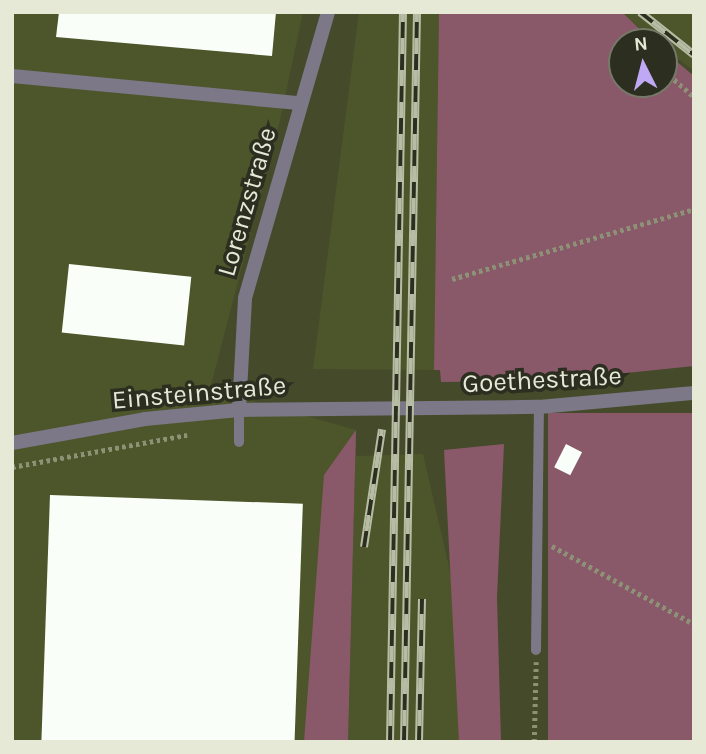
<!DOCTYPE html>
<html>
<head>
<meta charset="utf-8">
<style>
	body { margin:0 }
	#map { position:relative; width:706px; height:754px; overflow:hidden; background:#454b2a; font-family:Karla,sans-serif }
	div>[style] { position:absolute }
	.built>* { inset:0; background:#4d552b }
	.green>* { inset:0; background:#89596a; transform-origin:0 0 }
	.building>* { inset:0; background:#f9fff8; transform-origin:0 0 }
	.path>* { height:4.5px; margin-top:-2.25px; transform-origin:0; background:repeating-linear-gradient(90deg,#8d9277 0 3.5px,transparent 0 7px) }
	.service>* { height:10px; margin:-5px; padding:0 5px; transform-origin:5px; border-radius:5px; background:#7c7888 }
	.minor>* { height:14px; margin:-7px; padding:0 7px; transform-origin:7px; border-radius:7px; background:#7c7888 }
	.tertiary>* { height:14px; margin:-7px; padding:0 7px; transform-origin:7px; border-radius:7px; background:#7c7888 }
	.rail>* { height:8px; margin-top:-4px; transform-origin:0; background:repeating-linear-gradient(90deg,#2c2f20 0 16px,#b7bca5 0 32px); box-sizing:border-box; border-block:2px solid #b7bca5 }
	span { translate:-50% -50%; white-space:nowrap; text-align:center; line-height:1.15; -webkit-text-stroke:7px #2c2f20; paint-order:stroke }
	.street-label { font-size:26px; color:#e5e9d6 }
	.frame { position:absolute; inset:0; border:14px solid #e5e9d6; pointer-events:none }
	.north { position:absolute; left:608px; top:28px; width:70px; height:70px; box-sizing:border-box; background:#2c2f20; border:2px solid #767969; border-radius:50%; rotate:354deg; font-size:19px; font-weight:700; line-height:28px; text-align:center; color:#e5e9d6 }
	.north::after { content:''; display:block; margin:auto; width:24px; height:32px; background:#bfa9f4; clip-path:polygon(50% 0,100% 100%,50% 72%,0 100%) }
</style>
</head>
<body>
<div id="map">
	<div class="built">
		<div style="clip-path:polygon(12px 12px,303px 12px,280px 120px,210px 389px,356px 430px,356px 456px,423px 454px,486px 727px,503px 742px,348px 742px,355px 464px,310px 742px,12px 742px)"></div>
		<div style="clip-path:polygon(359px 12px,439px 12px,434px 370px,313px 369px)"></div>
		<div style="clip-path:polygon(622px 12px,694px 12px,694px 71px,664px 48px,664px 42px,655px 42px)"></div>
	</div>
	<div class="green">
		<div style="clip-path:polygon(439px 12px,622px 12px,653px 42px,622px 42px,622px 84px,664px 84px,664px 51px,694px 76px,694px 366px,549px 381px,441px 382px,440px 370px,434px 370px)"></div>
		<div style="left:694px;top:413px;width:329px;height:146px;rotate:90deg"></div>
		<div style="clip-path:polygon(356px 430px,348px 742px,304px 742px,324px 475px)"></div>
		<div style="clip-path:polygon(504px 444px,497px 597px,501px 742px,459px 742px,444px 450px)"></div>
	</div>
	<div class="building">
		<div style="clip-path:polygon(59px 12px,276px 12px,272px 56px,56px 37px)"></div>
		<div style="left:69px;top:264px;width:123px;height:69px;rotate:6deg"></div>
		<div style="left:566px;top:444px;width:18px;height:26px;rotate:27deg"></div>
		<div style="left:50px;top:495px;width:253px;height:247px;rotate:2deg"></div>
	</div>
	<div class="path">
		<div style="left:669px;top:75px;width:33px;rotate:41deg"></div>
		<div style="left:452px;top:279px;width:252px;rotate:-16.1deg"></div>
		<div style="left:12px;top:467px;width:178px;rotate:-10.4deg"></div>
		<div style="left:552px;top:546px;width:162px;rotate:28.8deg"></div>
		<div style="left:534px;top:742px;width:80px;rotate:-88.6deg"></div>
	</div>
	<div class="service">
		<div style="left:239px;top:442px;width:32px;rotate:-90deg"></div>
		<div style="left:536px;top:650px;width:243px;rotate:-89.3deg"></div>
	</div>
	<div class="minor">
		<div style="left:12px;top:76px;width:288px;rotate:5.4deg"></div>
		<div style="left:239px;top:410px;width:112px;rotate:-86.9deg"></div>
		<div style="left:245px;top:298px;width:298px;rotate:-73.8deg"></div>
	</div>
	<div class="tertiary">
		<div style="left:12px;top:443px;width:135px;rotate:-10.2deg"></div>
		<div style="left:145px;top:419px;width:94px;rotate:-5.5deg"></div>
		<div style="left:239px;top:410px;width:300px;rotate:-0.6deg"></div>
		<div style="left:539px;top:407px;width:156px;rotate:-5.2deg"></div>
	</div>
	<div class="rail">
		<div style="left:640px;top:12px;width:69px;rotate:38.5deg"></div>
		<div style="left:364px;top:547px;width:119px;rotate:-81.3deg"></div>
		<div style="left:390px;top:742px;width:730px;rotate:-88.98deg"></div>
		<div style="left:404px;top:742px;width:730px;rotate:-88.98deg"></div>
		<div style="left:419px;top:742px;width:143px;rotate:-88.8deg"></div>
	</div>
	<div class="street-label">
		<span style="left:247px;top:202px;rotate:-74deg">Lorenzstraße</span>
		<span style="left:542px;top:380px;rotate:-3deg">Goethestraße</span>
		<span style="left:199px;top:393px;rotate:-5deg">Einsteinstraße</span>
	</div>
	<div class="frame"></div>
	<div class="north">N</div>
</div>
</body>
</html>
